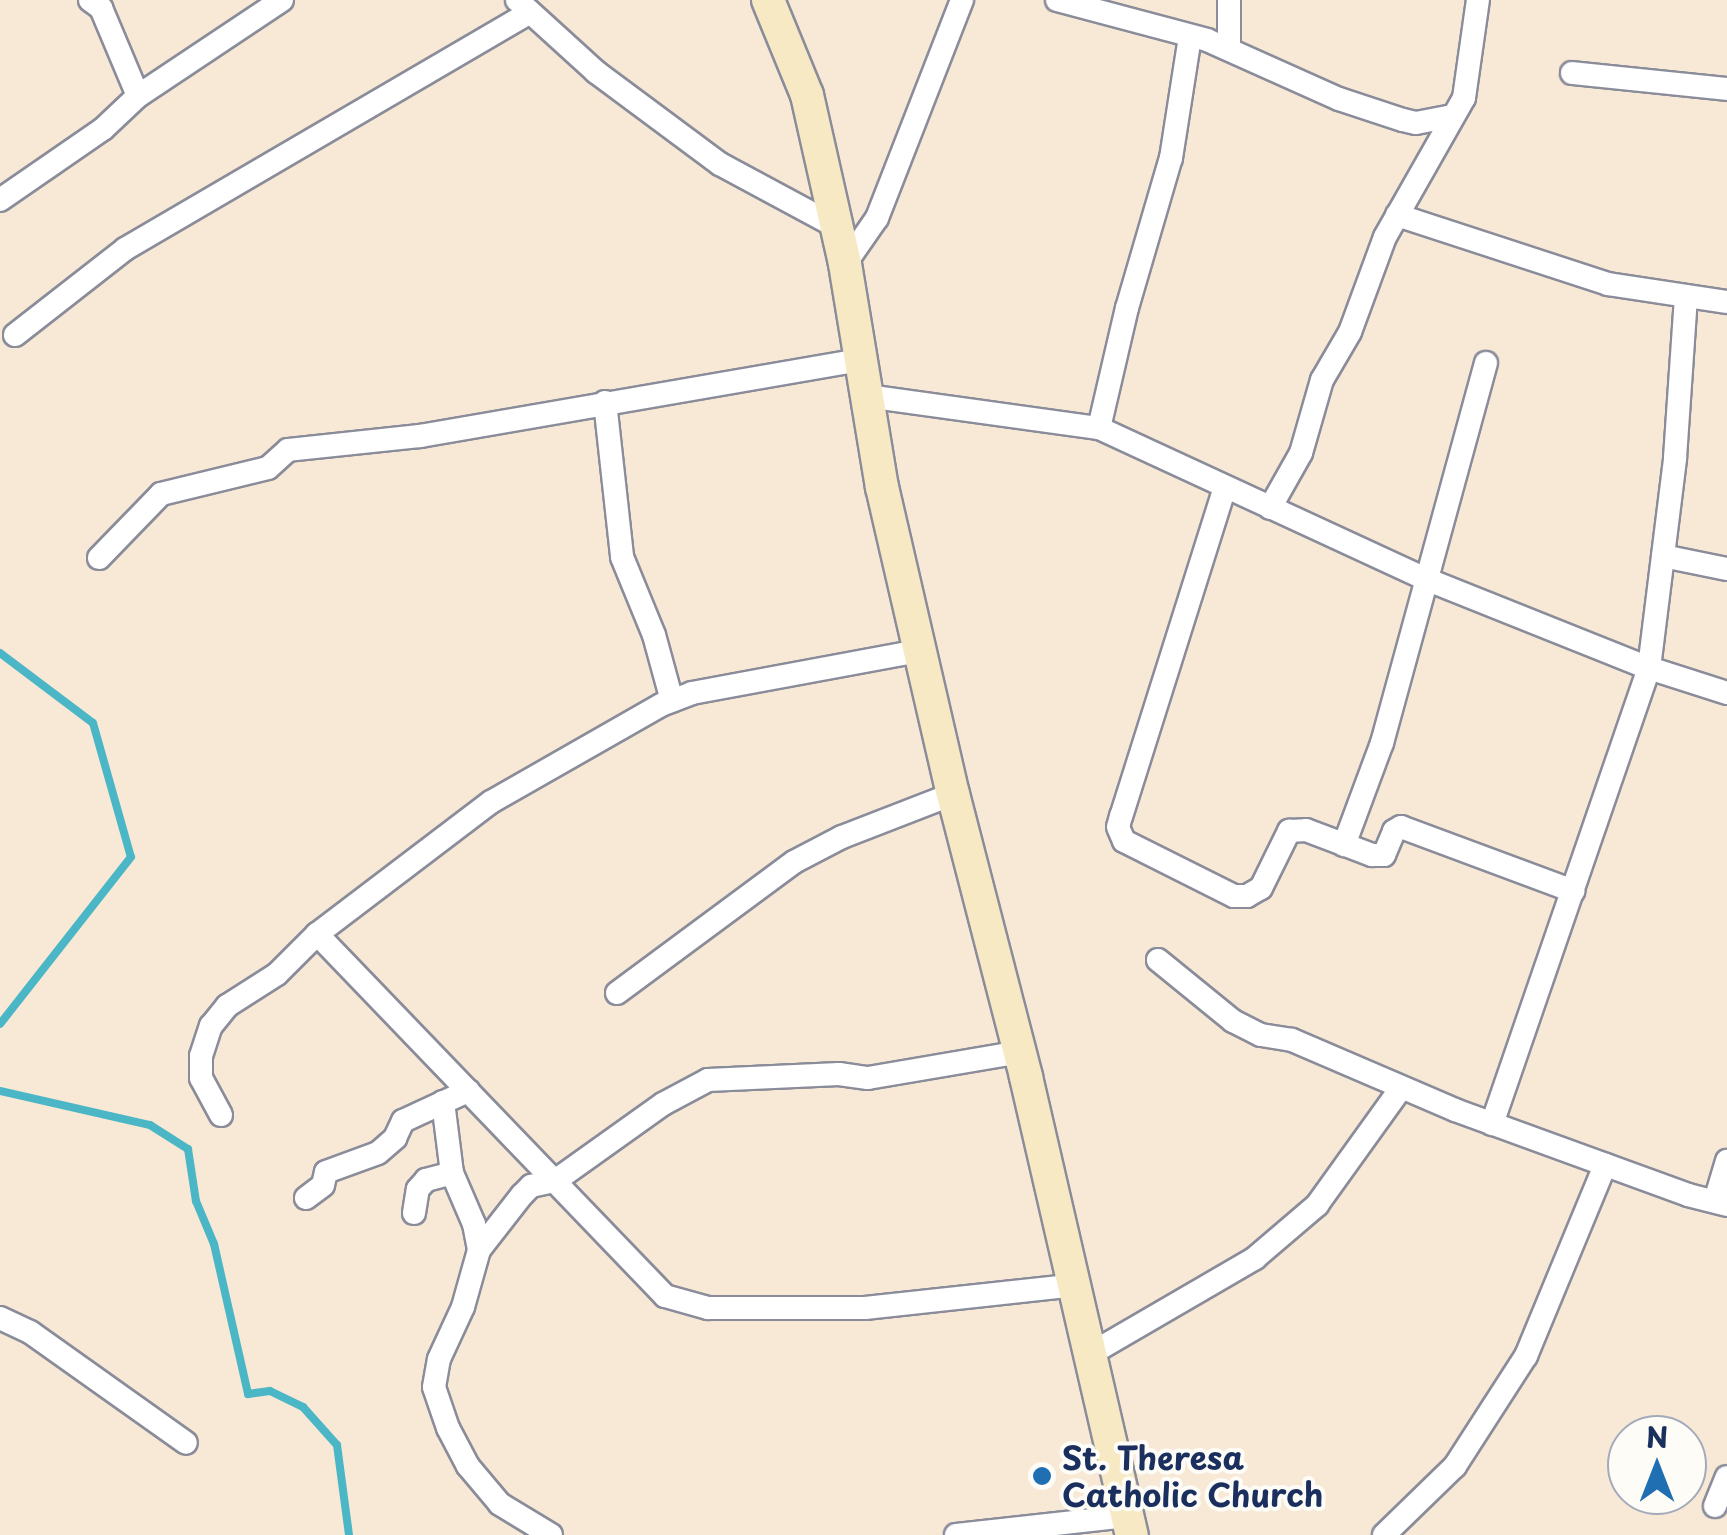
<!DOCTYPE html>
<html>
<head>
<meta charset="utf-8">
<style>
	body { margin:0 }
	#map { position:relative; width:1727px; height:1535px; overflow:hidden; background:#f8e9d6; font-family:"Playpen Sans",sans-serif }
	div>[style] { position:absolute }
	.stream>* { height:8px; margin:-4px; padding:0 4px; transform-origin:4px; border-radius:4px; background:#4ab6c6 }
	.roads { filter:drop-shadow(2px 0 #8a8c9a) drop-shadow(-2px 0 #8a8c9a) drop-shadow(0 2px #8a8c9a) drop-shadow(0 -2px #8a8c9a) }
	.street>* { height:22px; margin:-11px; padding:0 11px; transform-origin:11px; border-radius:11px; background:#fff }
	.secondary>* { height:32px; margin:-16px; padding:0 16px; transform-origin:16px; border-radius:16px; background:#f7e9c3 }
	.dots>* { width:28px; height:28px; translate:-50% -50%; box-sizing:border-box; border:5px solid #fdfcf7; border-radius:50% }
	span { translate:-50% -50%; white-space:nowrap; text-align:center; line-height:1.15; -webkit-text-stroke:8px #fdfcf7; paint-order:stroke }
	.poi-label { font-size:32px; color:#1b2f5e; font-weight:700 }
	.left { translate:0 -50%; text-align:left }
	.north { position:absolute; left:1607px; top:1415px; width:100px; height:100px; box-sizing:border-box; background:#fdfcf7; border:2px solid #a3aaba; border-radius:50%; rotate:0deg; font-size:28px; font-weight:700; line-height:40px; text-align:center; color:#1b2f5e }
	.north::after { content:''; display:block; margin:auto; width:35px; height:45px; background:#1f6fb2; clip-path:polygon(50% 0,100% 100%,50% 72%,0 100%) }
</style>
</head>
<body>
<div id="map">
	<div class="stream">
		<div style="left:0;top:653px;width:116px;rotate:37deg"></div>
		<div style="left:93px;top:723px;width:139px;rotate:74.2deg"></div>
		<div style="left:131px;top:857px;width:212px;rotate:128.1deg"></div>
		<div style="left:0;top:1091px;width:154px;rotate:12.8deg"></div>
		<div style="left:150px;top:1125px;width:45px;rotate:32.3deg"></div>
		<div style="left:188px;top:1149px;width:53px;rotate:81.3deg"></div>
		<div style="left:196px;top:1201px;width:47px;rotate:67.3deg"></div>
		<div style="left:214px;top:1244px;width:154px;rotate:77.2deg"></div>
		<div style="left:248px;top:1394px;width:22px;rotate:-8deg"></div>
		<div style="left:270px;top:1391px;width:37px;rotate:26deg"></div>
		<div style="left:303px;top:1407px;width:51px;rotate:48.2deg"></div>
		<div style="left:337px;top:1445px;width:91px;rotate:82.4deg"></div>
	</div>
	<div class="roads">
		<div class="street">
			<div style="left:90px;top:0;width:14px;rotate:36deg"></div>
			<div style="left:101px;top:8px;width:95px;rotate:67.2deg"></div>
			<div style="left:517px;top:0;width:107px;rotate:42.3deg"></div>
			<div style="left:596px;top:72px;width:154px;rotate:36.6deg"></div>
			<div style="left:720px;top:164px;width:133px;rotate:28.3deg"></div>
			<div style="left:1057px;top:0;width:155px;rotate:14.9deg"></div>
			<div style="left:1207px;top:40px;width:145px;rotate:24.1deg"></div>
			<div style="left:1339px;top:99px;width:67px;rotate:18.2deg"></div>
			<div style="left:1403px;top:120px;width:13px;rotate:13deg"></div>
			<div style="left:1416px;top:123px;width:37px;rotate:-11deg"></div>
			<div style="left:1229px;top:49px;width:49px;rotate:-90deg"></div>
			<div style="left:1572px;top:73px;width:156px;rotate:5.9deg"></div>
			<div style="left:0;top:200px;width:125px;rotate:-34.6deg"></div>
			<div style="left:103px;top:129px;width:48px;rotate:-43.3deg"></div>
			<div style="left:138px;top:96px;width:173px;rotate:-33.7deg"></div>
			<div style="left:1397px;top:215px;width:222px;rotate:18.1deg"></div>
			<div style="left:1608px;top:284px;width:120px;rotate:8.6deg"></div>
			<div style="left:845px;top:264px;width:56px;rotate:-55.2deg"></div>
			<div style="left:877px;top:218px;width:234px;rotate:-68.7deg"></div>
			<div style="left:15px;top:335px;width:140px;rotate:-38deg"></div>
			<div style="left:125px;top:249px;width:469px;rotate:-30.3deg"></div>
			<div style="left:867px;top:396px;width:234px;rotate:7.9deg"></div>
			<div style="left:1099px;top:428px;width:360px;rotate:24.8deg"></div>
			<div style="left:1426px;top:579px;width:240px;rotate:21.8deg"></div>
			<div style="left:1649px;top:668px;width:82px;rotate:17.8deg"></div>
			<div style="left:605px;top:402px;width:156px;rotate:83.7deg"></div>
			<div style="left:622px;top:557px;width:84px;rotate:67.7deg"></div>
			<div style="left:654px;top:635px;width:68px;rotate:74.7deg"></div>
			<div style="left:1099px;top:428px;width:123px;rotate:-76.9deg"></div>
			<div style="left:1127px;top:308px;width:156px;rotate:-73.7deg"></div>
			<div style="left:1171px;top:158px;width:123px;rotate:-81.1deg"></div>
			<div style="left:1225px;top:487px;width:345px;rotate:107.5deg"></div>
			<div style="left:1121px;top:816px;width:11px;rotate:105deg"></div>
			<div style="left:1118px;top:827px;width:15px;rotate:67deg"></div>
			<div style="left:1124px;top:841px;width:123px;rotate:26.6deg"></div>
			<div style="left:1234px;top:896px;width:13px"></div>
			<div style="left:1247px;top:896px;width:16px;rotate:-30deg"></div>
			<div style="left:1261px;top:888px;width:64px;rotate:-63.8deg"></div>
			<div style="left:1289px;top:831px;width:17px;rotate:-3deg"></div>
			<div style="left:1306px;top:830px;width:71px;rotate:20.7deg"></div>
			<div style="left:1372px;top:855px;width:12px"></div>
			<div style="left:1384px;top:855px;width:26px;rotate:-67deg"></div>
			<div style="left:1394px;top:831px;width:8px;rotate:-30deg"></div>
			<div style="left:1401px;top:827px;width:184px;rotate:20.4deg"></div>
			<div style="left:1270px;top:508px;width:63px;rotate:-60.6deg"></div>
			<div style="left:1301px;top:453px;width:76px;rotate:-74deg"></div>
			<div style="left:1322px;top:380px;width:56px;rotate:-59.7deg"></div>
			<div style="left:1350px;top:332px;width:101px;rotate:-69.8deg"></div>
			<div style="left:1385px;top:237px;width:160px;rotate:-60.4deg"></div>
			<div style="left:1464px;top:98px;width:99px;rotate:-81.9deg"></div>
			<div style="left:1663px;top:556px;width:65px;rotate:11.5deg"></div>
			<div style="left:99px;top:558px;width:89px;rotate:-45.9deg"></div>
			<div style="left:161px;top:494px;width:110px;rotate:-13.7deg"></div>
			<div style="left:268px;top:468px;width:27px;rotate:-42deg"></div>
			<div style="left:288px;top:450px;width:133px;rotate:-6.1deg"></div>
			<div style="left:420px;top:436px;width:448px;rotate:-9.8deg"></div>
			<div style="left:1344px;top:845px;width:109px;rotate:-69.6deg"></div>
			<div style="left:1382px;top:743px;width:394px;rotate:-74.7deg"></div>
			<div style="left:317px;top:934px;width:502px;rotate:46.13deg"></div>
			<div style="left:665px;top:1296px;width:45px;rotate:15.6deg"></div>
			<div style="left:708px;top:1308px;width:157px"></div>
			<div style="left:865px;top:1308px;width:212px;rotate:-6.2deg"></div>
			<div style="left:1158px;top:960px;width:97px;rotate:39.1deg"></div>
			<div style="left:1233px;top:1021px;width:31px;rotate:27deg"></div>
			<div style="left:1261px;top:1035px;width:31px;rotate:9deg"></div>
			<div style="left:1292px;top:1040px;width:177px;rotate:23.2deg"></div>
			<div style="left:1455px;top:1110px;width:248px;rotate:20deg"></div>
			<div style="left:1688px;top:1195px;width:40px;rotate:14.4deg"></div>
			<div style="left:617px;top:993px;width:220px;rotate:-36.5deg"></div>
			<div style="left:794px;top:862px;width:54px;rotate:-27.5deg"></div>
			<div style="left:842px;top:837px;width:119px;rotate:-21.2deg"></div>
			<div style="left:443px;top:1102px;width:72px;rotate:82.8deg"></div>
			<div style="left:452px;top:1173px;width:56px;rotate:66.7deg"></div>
			<div style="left:474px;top:1224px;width:26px;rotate:79deg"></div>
			<div style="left:221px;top:1115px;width:42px;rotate:-118.4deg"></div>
			<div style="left:201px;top:1078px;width:22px;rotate:-90deg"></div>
			<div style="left:201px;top:1056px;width:32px;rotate:-72deg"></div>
			<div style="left:211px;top:1026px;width:26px;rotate:-51deg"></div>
			<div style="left:227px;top:1006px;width:59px;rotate:-32.6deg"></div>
			<div style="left:277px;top:974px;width:57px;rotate:-45deg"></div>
			<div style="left:317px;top:934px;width:218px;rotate:-37.2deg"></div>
			<div style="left:491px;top:802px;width:196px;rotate:-29.7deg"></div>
			<div style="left:661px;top:705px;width:33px;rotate:-21deg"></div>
			<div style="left:692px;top:693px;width:231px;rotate:-10.5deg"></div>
			<div style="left:1492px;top:1124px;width:482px;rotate:-71deg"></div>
			<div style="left:1649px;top:668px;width:212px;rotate:-82.9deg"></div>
			<div style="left:1675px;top:458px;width:162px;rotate:-86.1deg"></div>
			<div style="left:306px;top:1198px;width:21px;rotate:-37deg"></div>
			<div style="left:323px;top:1185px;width:13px;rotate:-77deg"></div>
			<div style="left:326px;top:1172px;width:55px;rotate:-20.1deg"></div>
			<div style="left:378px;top:1153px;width:23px;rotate:-41deg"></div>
			<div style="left:395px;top:1138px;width:19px;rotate:-65deg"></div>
			<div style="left:403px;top:1121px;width:72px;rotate:-24.8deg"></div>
			<div style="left:1715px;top:1201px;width:42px;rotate:-73.3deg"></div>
			<div style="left:414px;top:1213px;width:24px;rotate:-81deg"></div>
			<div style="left:418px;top:1189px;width:12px;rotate:-48deg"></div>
			<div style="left:426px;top:1180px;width:27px;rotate:-15deg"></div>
			<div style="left:0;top:1318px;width:33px;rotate:25deg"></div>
			<div style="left:30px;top:1332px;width:191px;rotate:35.4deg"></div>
			<div style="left:1092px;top:1353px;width:189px;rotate:-30.2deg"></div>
			<div style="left:1255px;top:1258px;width:82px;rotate:-40.5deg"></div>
			<div style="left:1317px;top:1205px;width:144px;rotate:-54.3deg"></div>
			<div style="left:1715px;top:1506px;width:31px;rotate:-68deg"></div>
			<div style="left:551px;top:1535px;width:60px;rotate:-148.7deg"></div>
			<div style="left:500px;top:1504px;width:50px;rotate:-130.1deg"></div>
			<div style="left:468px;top:1466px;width:43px;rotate:-117.8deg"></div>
			<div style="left:448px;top:1428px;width:43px;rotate:-108.9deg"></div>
			<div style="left:434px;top:1387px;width:28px;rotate:-80deg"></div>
			<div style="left:439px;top:1359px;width:57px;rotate:-65.2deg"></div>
			<div style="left:463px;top:1307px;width:59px;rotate:-74.3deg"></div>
			<div style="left:479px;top:1250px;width:70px;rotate:-52deg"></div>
			<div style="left:522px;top:1195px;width:13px;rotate:-45deg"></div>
			<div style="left:531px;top:1186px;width:25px;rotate:-12deg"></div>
			<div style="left:555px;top:1181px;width:133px;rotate:-35.5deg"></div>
			<div style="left:663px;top:1104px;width:51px;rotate:-28.1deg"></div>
			<div style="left:708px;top:1080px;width:131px;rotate:-2.6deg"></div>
			<div style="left:839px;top:1074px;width:29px;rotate:8deg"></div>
			<div style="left:868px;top:1078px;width:154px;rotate:-9.7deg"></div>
			<div style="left:956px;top:1535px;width:172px;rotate:-6.3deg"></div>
			<div style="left:1384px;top:1535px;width:99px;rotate:-44.2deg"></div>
			<div style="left:1455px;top:1466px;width:131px;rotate:-57.2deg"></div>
			<div style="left:1526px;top:1356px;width:207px;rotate:-67.5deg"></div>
		</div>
		<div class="secondary">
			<div style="left:768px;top:0;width:103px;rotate:67.7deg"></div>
			<div style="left:807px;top:95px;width:173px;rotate:77.3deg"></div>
			<div style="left:845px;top:264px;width:226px;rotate:80.6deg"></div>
			<div style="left:882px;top:487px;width:315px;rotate:77deg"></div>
			<div style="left:953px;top:794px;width:292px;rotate:75.5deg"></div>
			<div style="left:1026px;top:1077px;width:470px;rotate:77deg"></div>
		</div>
	</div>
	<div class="dots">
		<div style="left:1042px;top:1476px;background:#1f6fb2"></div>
	</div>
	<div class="poi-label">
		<span class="left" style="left:1062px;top:1476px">St. Theresa<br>Catholic Church</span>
	</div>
	<div class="north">N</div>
</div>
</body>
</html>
